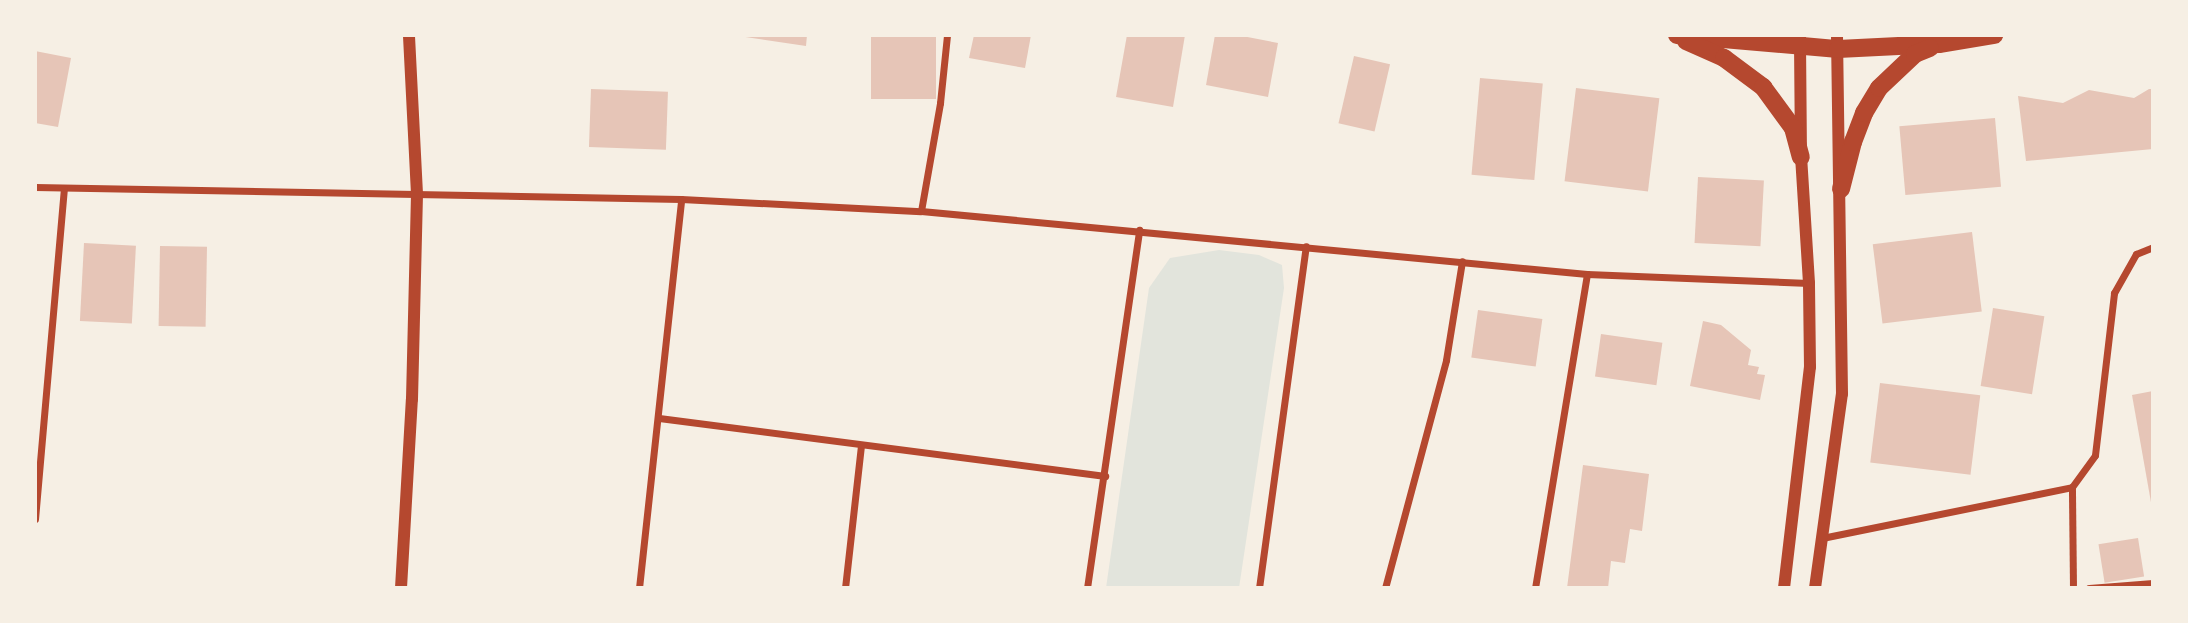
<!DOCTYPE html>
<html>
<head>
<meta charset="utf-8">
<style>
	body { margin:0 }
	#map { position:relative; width:2188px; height:623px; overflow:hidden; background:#f6efe4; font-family:Helvetica,sans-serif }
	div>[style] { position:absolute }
	.green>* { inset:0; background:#e2e4dc }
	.building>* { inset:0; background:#e6c5b7; transform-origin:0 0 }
	.minor>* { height:7px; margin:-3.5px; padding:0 3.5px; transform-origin:3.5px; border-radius:3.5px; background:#b5482f }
	.tertiary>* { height:12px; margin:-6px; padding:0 6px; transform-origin:6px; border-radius:6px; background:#b5482f }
	.primary>* { height:18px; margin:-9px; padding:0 9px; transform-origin:9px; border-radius:9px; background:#b5482f }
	span { translate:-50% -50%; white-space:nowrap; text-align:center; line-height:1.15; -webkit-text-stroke:6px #f6efe4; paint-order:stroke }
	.frame { position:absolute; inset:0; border:37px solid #f6efe4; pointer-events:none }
</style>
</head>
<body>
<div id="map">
	<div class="green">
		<div style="clip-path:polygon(1219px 250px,1259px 255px,1282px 265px,1284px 288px,1239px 588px,1106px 588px,1149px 288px,1170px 258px)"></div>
	</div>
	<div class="building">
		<div style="clip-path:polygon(732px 35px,807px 35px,806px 46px)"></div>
		<div style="left:871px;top:35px;width:65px;height:64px"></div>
		<div style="clip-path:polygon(974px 35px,1031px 35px,1025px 68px,969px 58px)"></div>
		<div style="clip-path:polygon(1127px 35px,1185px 35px,1173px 107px,1116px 97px)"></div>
		<div style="clip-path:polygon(1215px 35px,1237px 35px,1278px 43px,1268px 97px,1206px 85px)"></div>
		<div style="clip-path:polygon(35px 51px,71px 58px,58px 127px,35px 123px)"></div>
		<div style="left:1354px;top:56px;width:37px;height:69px;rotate:13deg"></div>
		<div style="left:1480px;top:78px;width:63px;height:97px;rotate:5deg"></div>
		<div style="left:1576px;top:88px;width:84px;height:94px;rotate:7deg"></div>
		<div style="left:591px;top:89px;width:77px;height:58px;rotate:2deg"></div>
		<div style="clip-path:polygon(2149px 89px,2153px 89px,2153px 149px,2026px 161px,2018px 96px,2063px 103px,2089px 90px,2134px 98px)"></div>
		<div style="left:1995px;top:118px;width:69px;height:96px;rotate:85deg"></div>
		<div style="left:1698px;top:177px;width:66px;height:66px;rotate:3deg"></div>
		<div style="left:1972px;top:232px;width:80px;height:100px;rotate:83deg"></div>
		<div style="left:84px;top:243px;width:52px;height:78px;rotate:3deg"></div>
		<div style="left:160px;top:246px;width:47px;height:80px;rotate:1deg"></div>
		<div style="left:1993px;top:308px;width:52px;height:79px;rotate:9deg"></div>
		<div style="left:1478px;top:310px;width:65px;height:48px;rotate:8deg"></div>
		<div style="clip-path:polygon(1703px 321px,1721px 325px,1751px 350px,1748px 365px,1759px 367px,1757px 374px,1765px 375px,1760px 400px,1690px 386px)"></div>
		<div style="left:1601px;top:334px;width:62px;height:43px;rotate:8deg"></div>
		<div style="left:1880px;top:383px;width:101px;height:80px;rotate:7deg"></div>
		<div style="clip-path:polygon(2153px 391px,2153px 508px,2152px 508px,2132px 395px)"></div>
		<div style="clip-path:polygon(1583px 465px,1649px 474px,1642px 531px,1630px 529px,1625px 563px,1611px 561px,1608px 588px,1567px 588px)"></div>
		<div style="left:2138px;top:538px;width:39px;height:40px;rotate:81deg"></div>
	</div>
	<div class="minor">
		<div style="left:35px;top:187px;width:646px;rotate:1.06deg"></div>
		<div style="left:681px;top:199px;width:240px;rotate:2.9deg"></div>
		<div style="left:921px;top:211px;width:669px;rotate:5.4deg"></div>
		<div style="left:1587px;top:274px;width:222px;rotate:2.3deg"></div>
		<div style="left:921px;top:211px;width:110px;rotate:-80deg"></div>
		<div style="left:940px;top:103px;width:68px;rotate:-84.1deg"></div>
		<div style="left:659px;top:418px;width:450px;rotate:7.4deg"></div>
		<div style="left:35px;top:519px;width:331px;rotate:-85deg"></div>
		<div style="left:1822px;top:538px;width:255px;rotate:-11.5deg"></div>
		<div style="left:639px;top:588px;width:391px;rotate:-83.8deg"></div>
		<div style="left:845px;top:588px;width:144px;rotate:-83.6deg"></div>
		<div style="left:1087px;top:588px;width:362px;rotate:-81.7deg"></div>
		<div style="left:1259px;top:588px;width:345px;rotate:-82.2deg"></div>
		<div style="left:1385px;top:588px;width:236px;rotate:-75deg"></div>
		<div style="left:1446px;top:360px;width:100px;rotate:-80.8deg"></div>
		<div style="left:1535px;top:588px;width:318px;rotate:-80.6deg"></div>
		<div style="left:2073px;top:588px;width:101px;rotate:-90.6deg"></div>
		<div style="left:2072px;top:487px;width:39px;rotate:-54deg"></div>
		<div style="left:2095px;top:455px;width:163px;rotate:-83.3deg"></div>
		<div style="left:2114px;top:293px;width:45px;rotate:-60.6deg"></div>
		<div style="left:2136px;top:254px;width:18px;rotate:-22deg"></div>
		<div style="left:2089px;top:588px;width:64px;rotate:-4.5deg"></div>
	</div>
	<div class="tertiary">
		<div style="left:401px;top:588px;width:189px;rotate:-86.7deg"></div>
		<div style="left:412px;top:399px;width:205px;rotate:-88.6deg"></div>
		<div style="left:417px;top:194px;width:159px;rotate:-92.9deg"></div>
		<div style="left:1784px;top:588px;width:223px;rotate:-83.3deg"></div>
		<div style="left:1810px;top:367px;width:84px;rotate:-90.7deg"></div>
		<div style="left:1809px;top:283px;width:126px;rotate:-93.6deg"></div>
		<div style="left:1801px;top:157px;width:122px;rotate:-90.5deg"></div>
		<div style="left:1815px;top:588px;width:196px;rotate:-82.1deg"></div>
		<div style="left:1842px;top:394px;width:359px;rotate:-90.8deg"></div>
	</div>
	<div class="primary">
		<div style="left:1677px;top:35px;width:162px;rotate:5deg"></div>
		<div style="left:1838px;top:49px;width:101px;rotate:-2.8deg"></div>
		<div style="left:1939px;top:44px;width:56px;rotate:-9.3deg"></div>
		<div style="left:1686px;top:41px;width:42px;rotate:24.1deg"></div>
		<div style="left:1724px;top:58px;width:49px;rotate:36.6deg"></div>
		<div style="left:1763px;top:87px;width:51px;rotate:53.8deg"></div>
		<div style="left:1793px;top:128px;width:30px;rotate:75deg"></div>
		<div style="left:1841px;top:189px;width:49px;rotate:-75.7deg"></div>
		<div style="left:1853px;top:142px;width:31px;rotate:-69deg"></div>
		<div style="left:1864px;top:113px;width:29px;rotate:-59deg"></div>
		<div style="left:1879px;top:88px;width:50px;rotate:-43.4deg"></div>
		<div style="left:1915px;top:54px;width:16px;rotate:-22deg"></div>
	</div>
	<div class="frame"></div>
</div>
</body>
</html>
